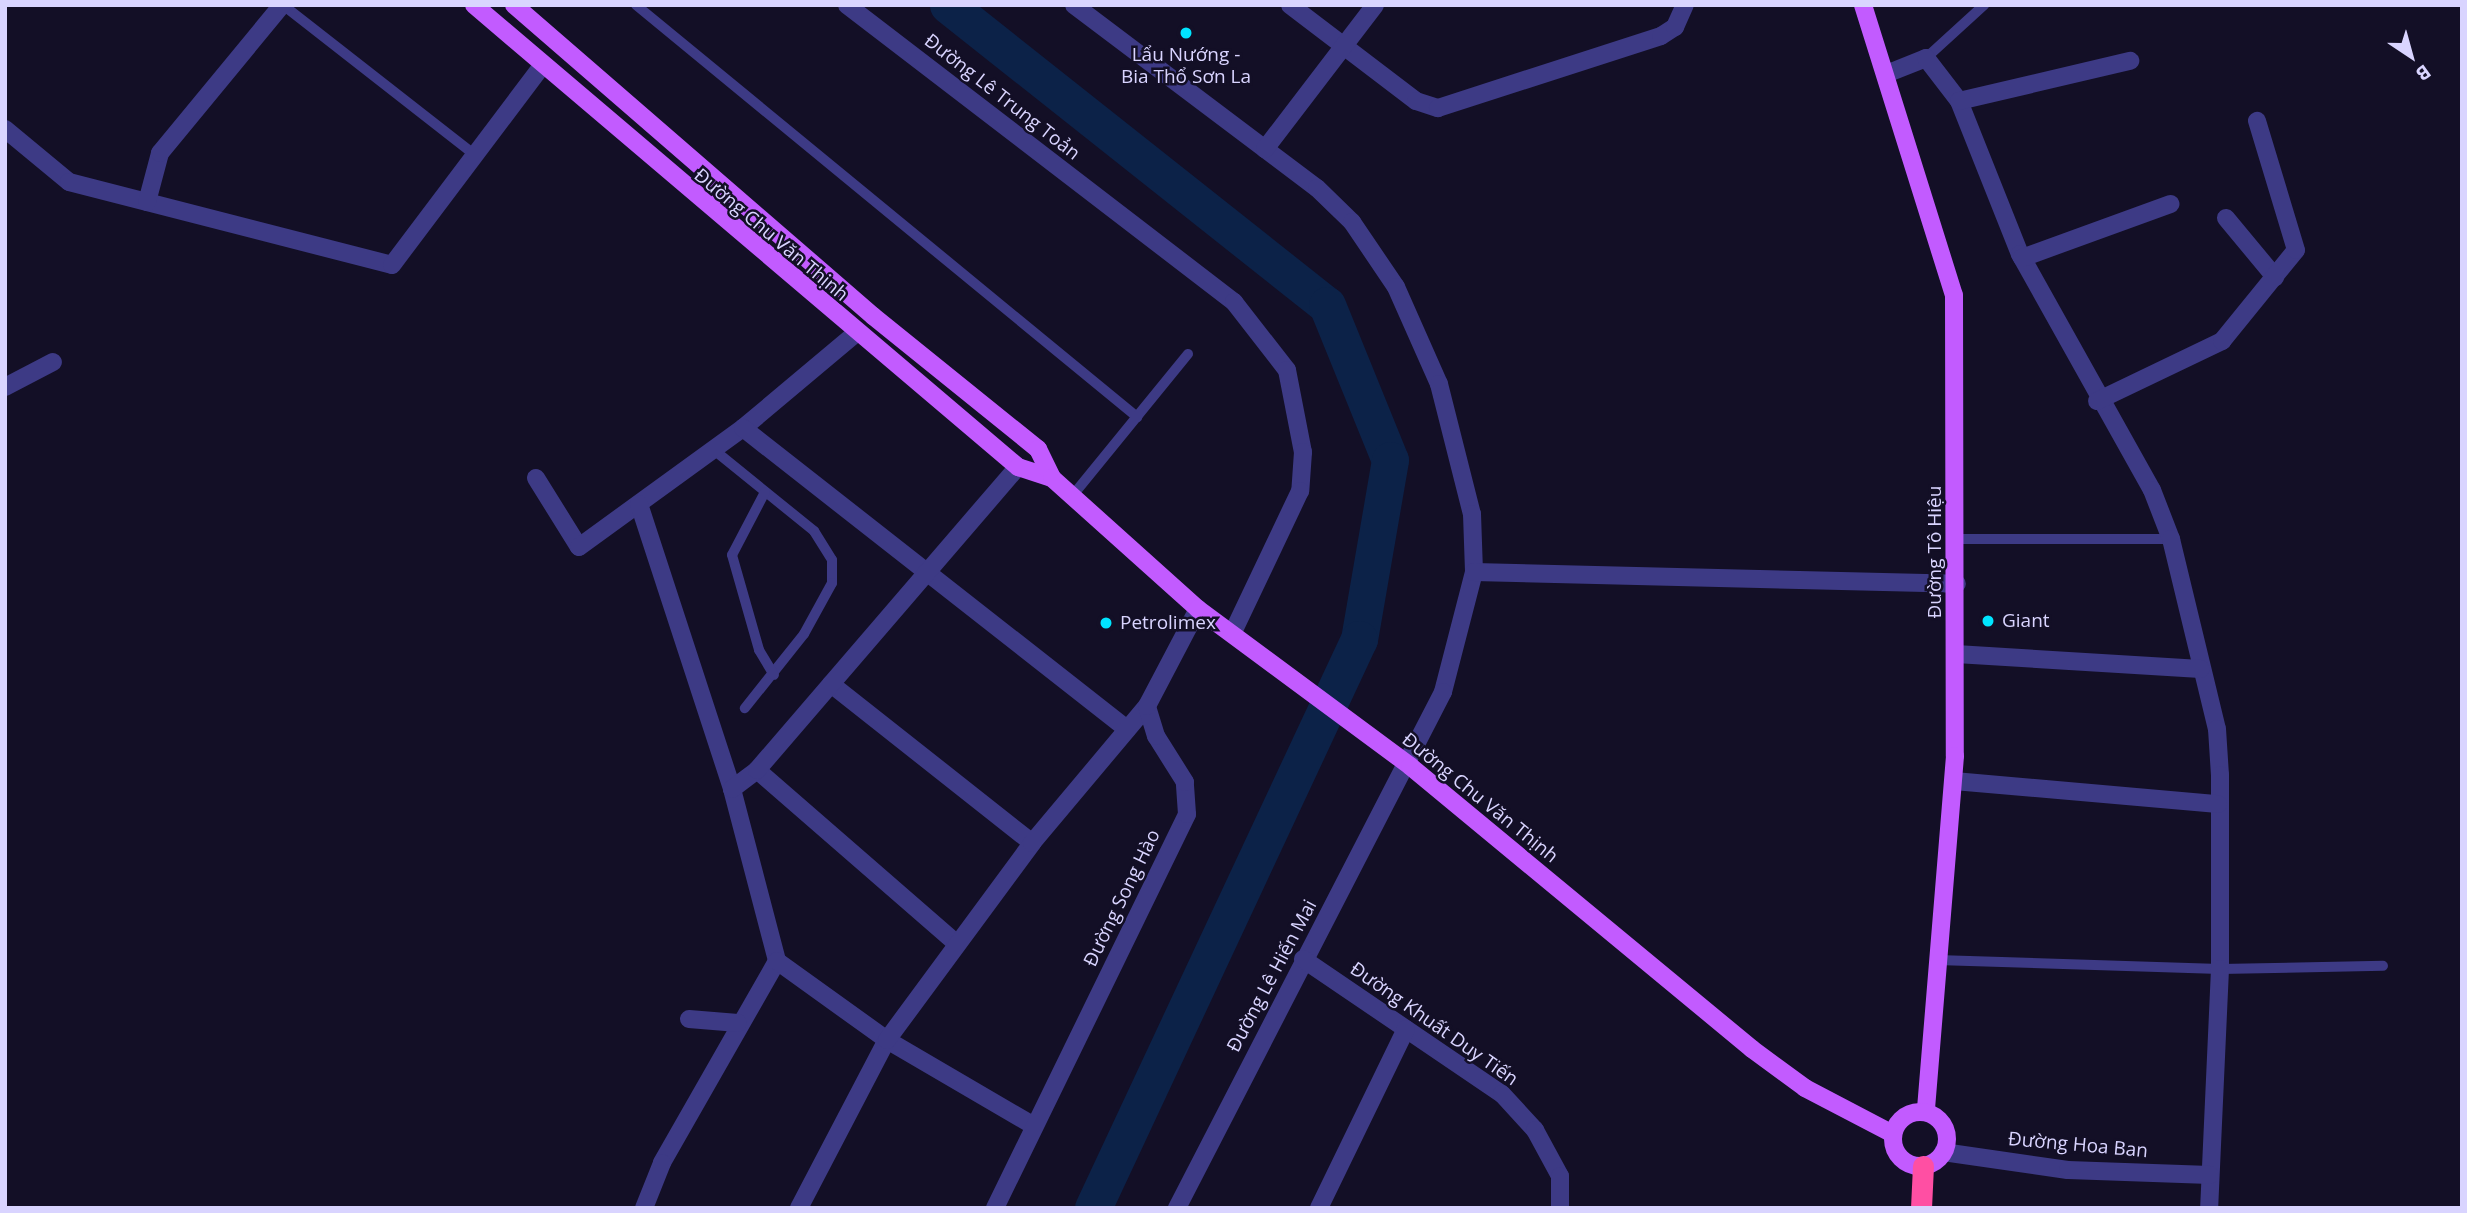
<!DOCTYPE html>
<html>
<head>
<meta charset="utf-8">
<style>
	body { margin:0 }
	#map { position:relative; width:2467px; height:1213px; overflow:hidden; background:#130f26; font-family:"Open Sans",sans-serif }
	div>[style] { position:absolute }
	.river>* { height:37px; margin:-18.5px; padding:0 18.5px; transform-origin:18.5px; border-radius:18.5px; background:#0c2248 }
	.lane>* { height:10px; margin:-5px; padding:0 5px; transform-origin:5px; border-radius:5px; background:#3d3a85 }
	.street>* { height:18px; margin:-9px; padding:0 9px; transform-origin:9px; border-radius:9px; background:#3d3a85 }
	.primary>* { height:18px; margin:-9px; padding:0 9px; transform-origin:9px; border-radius:9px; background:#c25bff }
	.primary>.ring { margin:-9px; padding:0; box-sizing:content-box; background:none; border:18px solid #c25bff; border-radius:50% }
	.highway>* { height:21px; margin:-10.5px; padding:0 10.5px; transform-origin:10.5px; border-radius:10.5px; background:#ff4fa3 }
	.dots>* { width:19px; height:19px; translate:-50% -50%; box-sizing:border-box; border:4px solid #130f26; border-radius:50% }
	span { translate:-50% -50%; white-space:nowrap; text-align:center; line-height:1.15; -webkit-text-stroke:5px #130f26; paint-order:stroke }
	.poi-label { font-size:19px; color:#d9d4ff }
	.left { translate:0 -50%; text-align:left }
	.street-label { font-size:19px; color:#d9d4ff }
	.frame { position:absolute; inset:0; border:7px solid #d9d4ff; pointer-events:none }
	.north { position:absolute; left:2376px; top:21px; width:70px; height:70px; -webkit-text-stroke:5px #130f26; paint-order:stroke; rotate:144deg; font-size:19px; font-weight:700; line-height:28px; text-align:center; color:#d9d4ff }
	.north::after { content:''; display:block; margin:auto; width:24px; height:32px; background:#d9d4ff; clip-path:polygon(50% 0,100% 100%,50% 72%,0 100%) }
</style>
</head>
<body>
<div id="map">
	<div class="river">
		<div style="left:948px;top:5px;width:483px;rotate:38.4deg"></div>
		<div style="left:1327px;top:305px;width:167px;rotate:67.9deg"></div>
		<div style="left:1390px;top:460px;width:182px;rotate:99.8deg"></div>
		<div style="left:1359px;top:639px;width:628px;rotate:115.06deg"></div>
	</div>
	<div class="lane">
		<div style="left:283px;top:5px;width:244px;rotate:38deg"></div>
		<div style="left:636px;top:5px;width:649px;rotate:39.43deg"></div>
		<div style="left:1926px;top:58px;width:79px;rotate:-42.4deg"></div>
		<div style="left:714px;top:450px;width:129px;rotate:39deg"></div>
		<div style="left:814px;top:531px;width:34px;rotate:58deg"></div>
		<div style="left:832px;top:560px;width:23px;rotate:90deg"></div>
		<div style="left:832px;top:583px;width:58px;rotate:118.8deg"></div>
		<div style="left:804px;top:634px;width:95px;rotate:128.6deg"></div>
		<div style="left:765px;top:492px;width:71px;rotate:117.6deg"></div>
		<div style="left:732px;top:555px;width:99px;rotate:74.1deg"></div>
		<div style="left:759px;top:650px;width:29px;rotate:59deg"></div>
		<div style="left:1073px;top:495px;width:182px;rotate:-50.8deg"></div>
		<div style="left:1957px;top:539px;width:214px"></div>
		<div style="left:1937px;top:960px;width:283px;rotate:1.8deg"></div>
		<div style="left:2220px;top:969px;width:163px;rotate:-1.1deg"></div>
	</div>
	<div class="street">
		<div style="left:847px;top:5px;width:488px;rotate:37.5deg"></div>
		<div style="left:1234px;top:302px;width:86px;rotate:52.1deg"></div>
		<div style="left:1287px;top:370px;width:84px;rotate:79deg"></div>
		<div style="left:1303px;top:452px;width:39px;rotate:94deg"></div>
		<div style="left:1300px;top:491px;width:158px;rotate:115.4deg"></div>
		<div style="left:1074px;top:5px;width:304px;rotate:37deg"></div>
		<div style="left:1317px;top:188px;width:49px;rotate:44.2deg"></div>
		<div style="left:1352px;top:222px;width:78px;rotate:55.9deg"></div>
		<div style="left:1396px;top:287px;width:106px;rotate:66.1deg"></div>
		<div style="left:1439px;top:384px;width:134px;rotate:75.8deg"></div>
		<div style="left:1472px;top:514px;width:58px;rotate:88deg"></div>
		<div style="left:1474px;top:572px;width:124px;rotate:104.5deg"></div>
		<div style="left:1443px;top:692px;width:581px;rotate:117.27deg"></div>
		<div style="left:1290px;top:5px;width:158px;rotate:37.3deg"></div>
		<div style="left:1416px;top:101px;width:23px;rotate:18deg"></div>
		<div style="left:1438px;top:108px;width:234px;rotate:-17.9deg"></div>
		<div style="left:1661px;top:36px;width:17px;rotate:-33deg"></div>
		<div style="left:1675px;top:27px;width:24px;rotate:-66deg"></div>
		<div style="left:1886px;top:74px;width:43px;rotate:-21.8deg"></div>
		<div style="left:1926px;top:58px;width:54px;rotate:52.5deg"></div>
		<div style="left:1959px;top:101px;width:165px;rotate:68.3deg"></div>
		<div style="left:2020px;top:254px;width:270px;rotate:60.8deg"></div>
		<div style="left:2152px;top:490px;width:53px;rotate:68.8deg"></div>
		<div style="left:2171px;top:539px;width:195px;rotate:76.4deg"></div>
		<div style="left:2217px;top:729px;width:46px;rotate:86.3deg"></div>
		<div style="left:2220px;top:775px;width:194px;rotate:90deg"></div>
		<div style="left:2220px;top:969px;width:239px;rotate:92.6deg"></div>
		<div style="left:1959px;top:101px;width:176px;rotate:-13.2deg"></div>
		<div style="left:5px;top:129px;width:83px;rotate:39.6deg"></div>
		<div style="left:69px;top:182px;width:333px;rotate:14.4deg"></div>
		<div style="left:392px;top:265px;width:249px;rotate:-53deg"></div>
		<div style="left:1265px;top:149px;width:181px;rotate:-52.6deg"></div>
		<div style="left:147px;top:202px;width:51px;rotate:-75.1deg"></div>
		<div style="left:160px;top:153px;width:192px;rotate:-50.5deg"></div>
		<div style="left:2226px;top:218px;width:77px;rotate:50.3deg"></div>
		<div style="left:2022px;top:258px;width:158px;rotate:-20deg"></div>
		<div style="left:5px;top:387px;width:54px;rotate:-27.5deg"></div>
		<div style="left:2097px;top:401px;width:139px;rotate:-25.6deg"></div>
		<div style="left:2222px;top:341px;width:117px;rotate:-50.9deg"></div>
		<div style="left:2296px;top:250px;width:135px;rotate:-106.8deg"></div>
		<div style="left:743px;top:428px;width:146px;rotate:-40deg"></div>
		<div style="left:536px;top:478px;width:81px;rotate:58.1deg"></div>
		<div style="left:579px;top:547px;width:203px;rotate:-36deg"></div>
		<div style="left:743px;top:428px;width:488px;rotate:38.1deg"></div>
		<div style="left:639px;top:504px;width:300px;rotate:71.9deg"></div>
		<div style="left:732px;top:789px;width:178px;rotate:75.3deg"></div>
		<div style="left:777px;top:961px;width:232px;rotate:119.7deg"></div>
		<div style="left:662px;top:1163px;width:48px;rotate:111.8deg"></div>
		<div style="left:1474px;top:572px;width:483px;rotate:1.4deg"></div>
		<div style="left:1956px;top:654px;width:245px;rotate:3.5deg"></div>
		<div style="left:831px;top:684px;width:256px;rotate:38.3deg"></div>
		<div style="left:757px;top:770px;width:264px;rotate:41deg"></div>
		<div style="left:1954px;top:781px;width:265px;rotate:5deg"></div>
		<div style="left:732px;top:789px;width:31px;rotate:-37deg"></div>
		<div style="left:757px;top:770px;width:400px;rotate:-49.3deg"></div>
		<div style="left:1303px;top:959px;width:240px;rotate:34.2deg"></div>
		<div style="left:1502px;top:1094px;width:49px;rotate:47.5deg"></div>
		<div style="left:1535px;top:1130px;width:52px;rotate:61.5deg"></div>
		<div style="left:1560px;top:1176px;width:32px;rotate:90deg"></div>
		<div style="left:777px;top:961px;width:135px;rotate:35.7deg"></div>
		<div style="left:887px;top:1040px;width:170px;rotate:30.3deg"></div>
		<div style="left:689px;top:1019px;width:49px;rotate:4.7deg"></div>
		<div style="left:1943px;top:1152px;width:126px;rotate:8.2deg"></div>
		<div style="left:2068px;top:1170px;width:142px;rotate:2deg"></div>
		<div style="left:799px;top:1208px;width:190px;rotate:-62.4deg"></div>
		<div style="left:887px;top:1040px;width:245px;rotate:-53.6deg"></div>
		<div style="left:1032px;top:843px;width:179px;rotate:-50deg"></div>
		<div style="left:995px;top:1208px;width:438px;rotate:-64deg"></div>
		<div style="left:1187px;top:814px;width:32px;rotate:-94deg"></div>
		<div style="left:1185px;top:782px;width:54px;rotate:-122.2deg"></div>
		<div style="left:1156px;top:736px;width:31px;rotate:-107deg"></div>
		<div style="left:1147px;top:706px;width:110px;rotate:-62.3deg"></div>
		<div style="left:1319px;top:1208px;width:199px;rotate:-64.1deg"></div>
	</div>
	<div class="primary">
		<div style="left:474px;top:5px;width:714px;rotate:40.34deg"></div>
		<div style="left:1018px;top:467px;width:36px;rotate:18deg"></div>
		<div style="left:514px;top:5px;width:475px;rotate:40.9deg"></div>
		<div style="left:873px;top:316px;width:212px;rotate:38.9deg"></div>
		<div style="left:1038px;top:449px;width:32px;rotate:64deg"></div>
		<div style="left:1052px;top:478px;width:196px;rotate:41.9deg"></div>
		<div style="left:1198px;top:609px;width:264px;rotate:36.5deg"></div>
		<div style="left:1410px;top:766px;width:444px;rotate:39.6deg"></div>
		<div style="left:1752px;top:1049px;width:66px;rotate:36.3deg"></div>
		<div style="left:1805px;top:1088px;width:99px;rotate:27.6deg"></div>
		<div style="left:1863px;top:5px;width:304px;rotate:72.6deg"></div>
		<div style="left:1954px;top:295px;width:461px;rotate:89.9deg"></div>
		<div style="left:1955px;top:756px;width:357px;rotate:94.7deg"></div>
		<div class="ring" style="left:1893px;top:1112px;width:36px;height:36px"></div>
	</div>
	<div class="highway">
		<div style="left:1921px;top:1208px;width:42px;rotate:-87.3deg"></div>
	</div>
	<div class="dots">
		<div style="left:1186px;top:33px;background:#00e5ff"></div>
		<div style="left:1988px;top:621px;background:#00e5ff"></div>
		<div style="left:1106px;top:623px;background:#00e5ff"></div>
	</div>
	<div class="poi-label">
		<span style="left:1186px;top:66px">Lẩu Nướng -<br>Bia Thổ Sơn La</span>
		<span class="left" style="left:2002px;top:621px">Giant</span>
		<span class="left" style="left:1120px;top:623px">Petrolimex</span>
	</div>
	<div class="street-label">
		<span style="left:1002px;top:97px;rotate:38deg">Đường Lê Trung Toản</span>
		<span style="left:771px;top:235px;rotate:40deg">Đường Chu Văn Thịnh</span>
		<span style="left:1935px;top:552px;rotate:-90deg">Đường Tô Hiệu</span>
		<span style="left:1480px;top:798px;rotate:39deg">Đường Chu Văn Thịnh</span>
		<span style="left:1122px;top:898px;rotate:-64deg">Đường Song Hào</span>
		<span style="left:1272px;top:976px;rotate:-62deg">Đường Lê Hiến Mai</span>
		<span style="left:1434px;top:1024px;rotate:35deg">Đường Khuất Duy Tiến</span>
		<span style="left:2078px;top:1145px;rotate:5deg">Đường Hoa Ban</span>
	</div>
	<div class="frame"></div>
	<div class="north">B</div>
</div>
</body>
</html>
